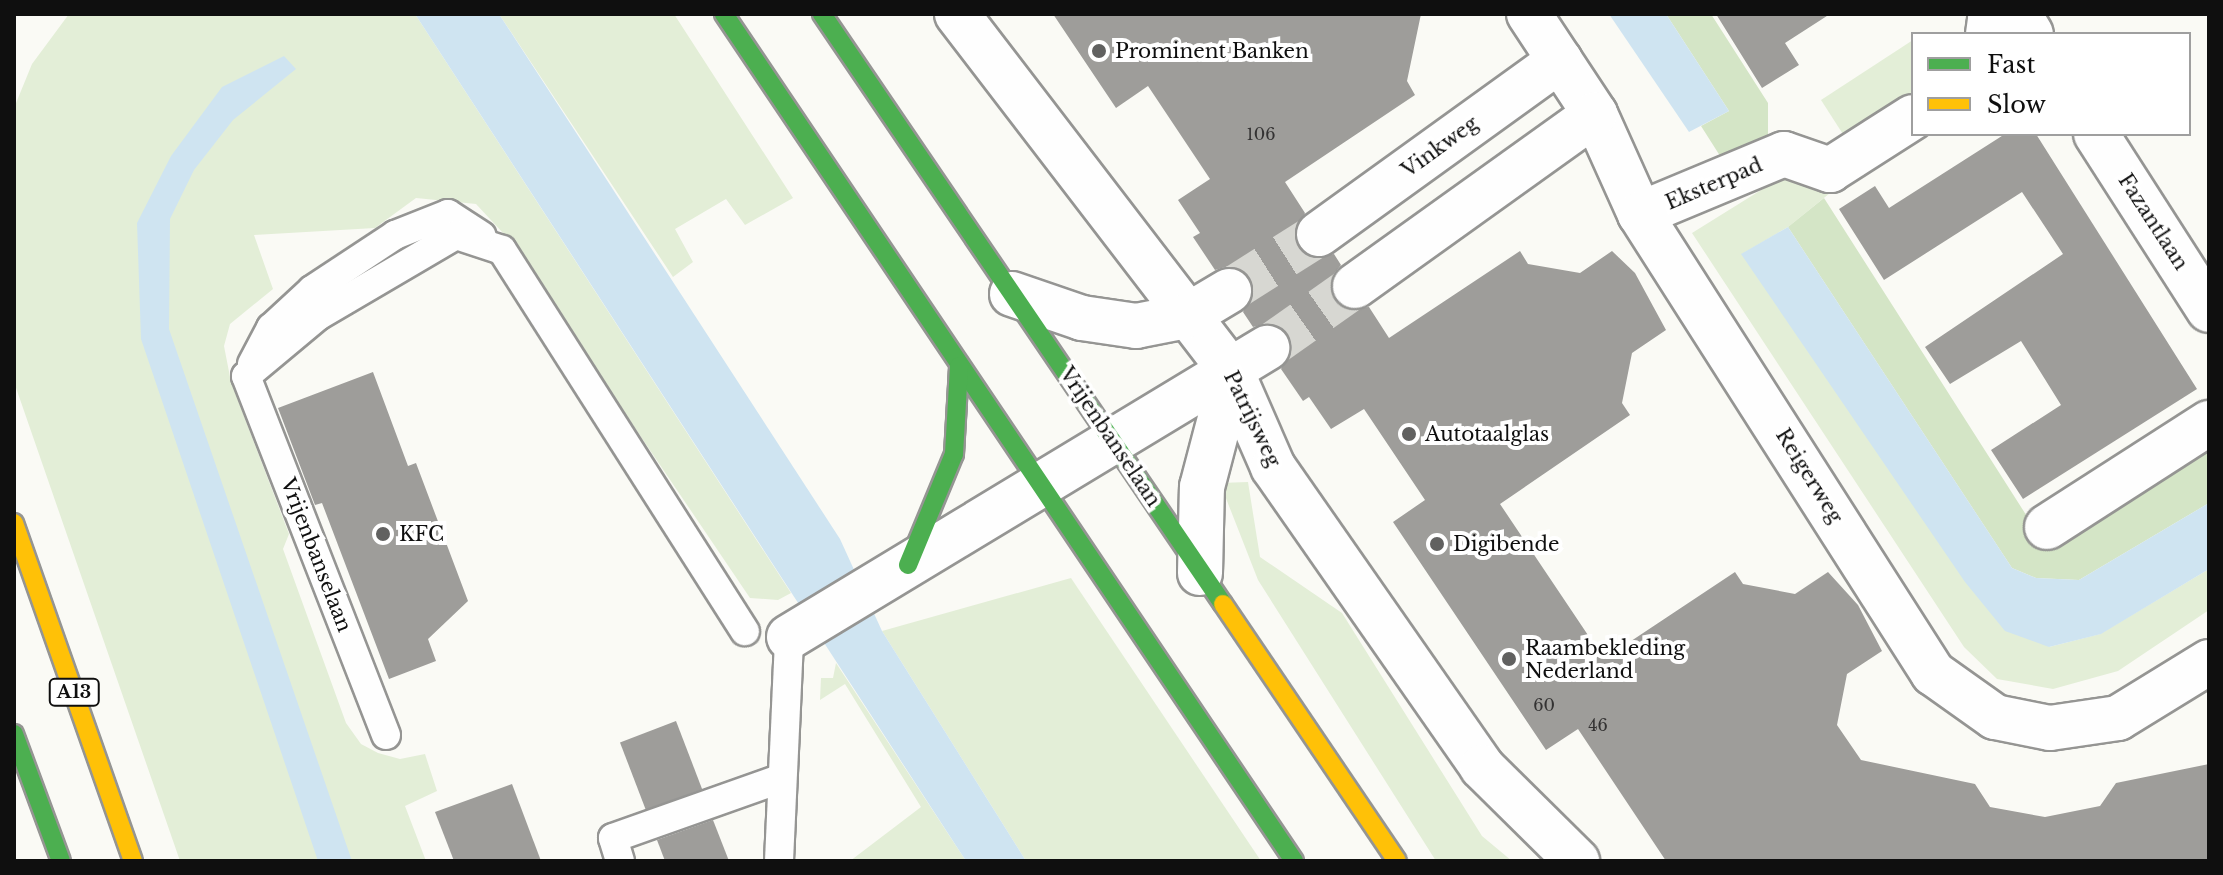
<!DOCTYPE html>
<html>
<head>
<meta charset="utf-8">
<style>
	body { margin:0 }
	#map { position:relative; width:2223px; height:875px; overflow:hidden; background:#fafaf5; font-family:"Libre Baskerville",serif }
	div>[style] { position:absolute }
	.green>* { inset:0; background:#e3eed7 }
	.forest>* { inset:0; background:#d4e5c6 }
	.water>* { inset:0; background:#cfe4f1 }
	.building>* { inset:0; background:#9e9d9a; transform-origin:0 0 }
	.street-tunnel>* { height:44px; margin-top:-22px; transform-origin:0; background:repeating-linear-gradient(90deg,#d7d7d2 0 44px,transparent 0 66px) }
	.roads { filter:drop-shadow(2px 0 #959593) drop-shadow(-2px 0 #959593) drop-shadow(0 2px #959593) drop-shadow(0 -2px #959593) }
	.lane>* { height:28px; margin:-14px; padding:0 14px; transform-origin:14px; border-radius:14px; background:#fefefe }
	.street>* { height:44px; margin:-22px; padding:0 22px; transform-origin:22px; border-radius:22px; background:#fefefe }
	.fast>* { height:18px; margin:-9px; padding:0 9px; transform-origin:9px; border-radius:9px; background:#4caf50 }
	.slow>* { height:18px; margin:-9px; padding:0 9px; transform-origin:9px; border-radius:9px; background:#ffc107 }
	.dots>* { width:22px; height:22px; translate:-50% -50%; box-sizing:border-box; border:4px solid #fff; border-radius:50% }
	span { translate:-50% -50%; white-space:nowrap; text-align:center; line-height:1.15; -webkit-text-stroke:8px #fff; paint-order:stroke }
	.number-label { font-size:16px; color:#333232 }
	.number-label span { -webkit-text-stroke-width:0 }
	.shield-label span { padding:2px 6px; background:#fff; border:2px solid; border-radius:6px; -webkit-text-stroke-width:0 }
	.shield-label { font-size:18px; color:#0f0f0f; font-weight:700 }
	.poi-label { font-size:20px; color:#0f0f0f }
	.left { translate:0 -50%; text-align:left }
	.street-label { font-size:20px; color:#0f0f0f }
	.frame { position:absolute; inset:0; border:16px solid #0f0f0f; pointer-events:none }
	.legend { position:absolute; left:1911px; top:32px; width:280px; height:104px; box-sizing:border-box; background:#fff; border:2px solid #9f9f9f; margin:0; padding:10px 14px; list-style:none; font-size:24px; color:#0f0f0f }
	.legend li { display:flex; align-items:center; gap:16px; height:40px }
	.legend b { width:40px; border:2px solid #9f9f9f }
</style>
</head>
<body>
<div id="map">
	<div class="green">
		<div style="clip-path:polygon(69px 14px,415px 14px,791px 593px,778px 600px,750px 598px,503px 233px,476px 204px,416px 198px,375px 228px,254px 235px,273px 289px,230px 324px,224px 346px,231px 382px,289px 534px,283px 549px,346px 723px,361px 744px,378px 753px,400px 759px,425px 754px,437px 791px,405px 806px,426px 861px,180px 861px,14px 382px,14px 108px,32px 64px)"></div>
		<div style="clip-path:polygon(499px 14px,674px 14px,793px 198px,745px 225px,726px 199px,675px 229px,693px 262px,673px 277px)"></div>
		<div style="clip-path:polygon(1913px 40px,1913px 99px,1848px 142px,1821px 100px)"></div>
		<div style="clip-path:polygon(1787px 174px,1799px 185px,1821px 180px,1830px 193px,1788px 227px,1742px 254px,2049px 647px,2100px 634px,2209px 569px,2209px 610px,2118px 671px,2053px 689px,1997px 679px,1964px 647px,1692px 233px)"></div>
		<div style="clip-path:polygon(1248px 482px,1260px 557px,1342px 613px,1482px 836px,1512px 861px,1436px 861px,1258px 580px,1220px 483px)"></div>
		<div style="clip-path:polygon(1071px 578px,1261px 861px,1026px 861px,882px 631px)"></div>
		<div style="clip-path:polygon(836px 663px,966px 861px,850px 861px,921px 807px,845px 684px,820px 700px,821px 678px,833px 678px)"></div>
	</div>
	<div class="forest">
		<div style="clip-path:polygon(1666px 14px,1711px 14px,1768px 103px,1768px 146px,1729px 170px,1701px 126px,1729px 111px)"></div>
		<div style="clip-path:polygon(1824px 198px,2044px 543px,2209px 446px,2209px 503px,2079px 580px,2036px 578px,2012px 568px,1788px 227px)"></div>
	</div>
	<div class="water">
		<div style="clip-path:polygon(415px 14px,499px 14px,840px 539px,882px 631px,1026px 861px,966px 861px)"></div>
		<div style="clip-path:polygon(1609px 14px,1666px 14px,1729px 111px,1689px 132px)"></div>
		<div style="clip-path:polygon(284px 56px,296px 69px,233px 120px,194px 170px,170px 219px,169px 329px,352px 861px,318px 861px,141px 339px,137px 223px,171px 156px,222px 87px)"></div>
		<div style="clip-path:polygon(1788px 227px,2012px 568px,2036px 578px,2079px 580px,2209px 503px,2209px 569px,2101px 634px,2049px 647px,2005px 631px,1965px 582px,1741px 254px)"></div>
	</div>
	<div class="building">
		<div style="clip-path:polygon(1053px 14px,1421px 14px,1407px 81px,1415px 95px,1285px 182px,1305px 213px,1294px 237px,1310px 257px,1334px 254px,1341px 265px,1332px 276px,1334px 300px,1345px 309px,1369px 307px,1389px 338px,1520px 251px,1528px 264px,1580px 273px,1612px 251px,1635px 273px,1666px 330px,1632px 353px,1622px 403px,1630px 415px,1500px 504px,1604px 659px,1735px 572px,1743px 584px,1795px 594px,1828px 572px,1858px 605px,1882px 651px,1847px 674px,1837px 725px,1861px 760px,1975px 784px,1990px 807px,2045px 817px,2100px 806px,2116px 783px,2209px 764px,2209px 861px,1666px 861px,1578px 729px,1546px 750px,1393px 522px,1425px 500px,1364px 409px,1331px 429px,1309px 397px,1303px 401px,1281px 369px,1292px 348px,1288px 334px,1267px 323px,1253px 327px,1243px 312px,1254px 291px,1250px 278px,1229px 266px,1215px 270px,1193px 237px,1200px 233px,1178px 200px,1210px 179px,1148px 86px,1116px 108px)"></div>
		<div style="clip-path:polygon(1716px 14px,1830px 14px,1785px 43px,1799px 65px,1762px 88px)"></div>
		<div style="clip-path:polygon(2005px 134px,2036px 134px,2197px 389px,2023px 499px,1991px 450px,2061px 405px,2021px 341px,1950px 384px,1925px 347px,2063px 254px,2022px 192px,1884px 280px,1839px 209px,1875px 186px,1889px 208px)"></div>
		<div style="clip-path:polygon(373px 372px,408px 466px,416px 463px,468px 601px,428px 639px,436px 661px,389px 679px,322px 503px,315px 505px,278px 408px)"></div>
		<div style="left:676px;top:721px;width:73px;height:60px;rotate:69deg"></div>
		<div style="clip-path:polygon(512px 784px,541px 861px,454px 861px,435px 812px)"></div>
		<div style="clip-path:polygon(713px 820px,729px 861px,665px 861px,657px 840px)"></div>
	</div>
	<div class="street-tunnel">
		<div style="left:1229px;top:291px;width:107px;rotate:-32.3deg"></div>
		<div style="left:1267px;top:348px;width:108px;rotate:-35.2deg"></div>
	</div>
	<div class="roads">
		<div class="lane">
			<div style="left:252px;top:364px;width:41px;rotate:-62.2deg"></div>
			<div style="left:271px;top:328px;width:56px;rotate:-42.8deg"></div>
			<div style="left:312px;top:290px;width:100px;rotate:-33.5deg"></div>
			<div style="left:395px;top:235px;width:57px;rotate:-21.6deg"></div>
			<div style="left:448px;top:214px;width:40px;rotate:32.9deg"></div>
			<div style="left:386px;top:735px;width:385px;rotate:-111.3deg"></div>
			<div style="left:246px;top:376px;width:94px;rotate:-39.8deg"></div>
			<div style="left:318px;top:316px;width:160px;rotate:-30.4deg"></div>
			<div style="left:456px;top:235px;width:48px;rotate:18.1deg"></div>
			<div style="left:502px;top:250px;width:452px;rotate:57.5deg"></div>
			<div style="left:620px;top:861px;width:24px;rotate:-107deg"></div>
			<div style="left:613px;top:838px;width:179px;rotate:-19.5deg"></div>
			<div style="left:779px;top:861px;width:224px;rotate:-87.4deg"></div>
		</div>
		<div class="street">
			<div style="left:957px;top:14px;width:452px;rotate:52.5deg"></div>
			<div style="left:1232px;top:373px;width:103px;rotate:66.4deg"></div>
			<div style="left:1273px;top:467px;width:366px;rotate:55.1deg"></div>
			<div style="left:1482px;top:767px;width:134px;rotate:44.7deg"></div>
			<div style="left:1529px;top:14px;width:120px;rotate:56.6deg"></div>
			<div style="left:1595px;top:114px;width:110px;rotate:65.8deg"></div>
			<div style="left:1640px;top:214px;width:545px;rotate:57.45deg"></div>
			<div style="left:1933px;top:673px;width:76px;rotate:35.4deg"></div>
			<div style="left:1995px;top:717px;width:56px;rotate:11.3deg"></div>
			<div style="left:2050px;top:728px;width:69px;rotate:-8.4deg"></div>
			<div style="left:2118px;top:718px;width:107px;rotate:-31.6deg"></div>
			<div style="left:2019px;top:14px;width:23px;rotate:59deg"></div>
			<div style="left:1988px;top:34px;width:15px;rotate:-82deg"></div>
			<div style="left:1990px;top:19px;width:9px;rotate:-32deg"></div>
			<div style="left:2096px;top:134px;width:209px;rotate:57.3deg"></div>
			<div style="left:1640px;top:214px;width:156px;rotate:-22.6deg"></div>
			<div style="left:1784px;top:154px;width:49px;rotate:19.2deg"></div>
			<div style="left:1830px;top:170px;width:98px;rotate:-32.6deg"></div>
			<div style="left:1319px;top:234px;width:297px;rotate:-35.8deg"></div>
			<div style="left:1355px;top:286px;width:295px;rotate:-35.6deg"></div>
			<div style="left:1012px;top:294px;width:74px;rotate:18.9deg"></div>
			<div style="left:1082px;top:318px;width:55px;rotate:8.4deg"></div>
			<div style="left:1136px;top:326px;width:52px;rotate:-11.1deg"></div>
			<div style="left:1187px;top:316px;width:49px;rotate:-30.8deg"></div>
			<div style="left:2047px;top:527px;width:193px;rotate:-32.7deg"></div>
			<div style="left:1200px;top:573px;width:86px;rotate:-88.7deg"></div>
			<div style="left:1202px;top:487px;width:118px;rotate:-75.3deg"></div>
			<div style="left:789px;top:637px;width:559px;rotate:-31.16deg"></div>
		</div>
		<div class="fast">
			<div style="left:724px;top:14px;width:1021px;rotate:56.06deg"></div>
			<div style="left:822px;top:14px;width:713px;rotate:55.8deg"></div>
			<div style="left:908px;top:565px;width:120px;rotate:-67.5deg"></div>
			<div style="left:954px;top:454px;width:88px;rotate:-86.7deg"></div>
			<div style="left:14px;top:734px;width:135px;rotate:69.7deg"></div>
		</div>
		<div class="slow">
			<div style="left:14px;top:523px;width:358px;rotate:70.6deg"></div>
			<div style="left:1223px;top:604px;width:310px;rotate:55.9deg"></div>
		</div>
	</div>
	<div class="dots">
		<div style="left:1099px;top:51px;background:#616160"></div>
		<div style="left:1409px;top:434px;background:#616160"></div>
		<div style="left:383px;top:534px;background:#616160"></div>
		<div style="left:1437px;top:544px;background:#616160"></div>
		<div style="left:1509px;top:659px;background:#616160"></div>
	</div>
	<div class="number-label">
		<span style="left:1261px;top:134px">106</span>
		<span style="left:1544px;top:705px">60</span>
		<span style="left:1598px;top:725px">46</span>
	</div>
	<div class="shield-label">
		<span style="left:74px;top:692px">A13</span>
	</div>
	<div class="poi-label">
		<span class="left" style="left:1115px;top:51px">Prominent Banken</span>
		<span class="left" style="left:1425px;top:434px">Autotaalglas</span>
		<span class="left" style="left:399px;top:534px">KFC</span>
		<span class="left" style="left:1453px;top:544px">Digibende</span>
		<span class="left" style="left:1525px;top:660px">Raambekleding<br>Nederland</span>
	</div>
	<div class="street-label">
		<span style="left:1440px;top:147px;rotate:-36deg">Vinkweg</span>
		<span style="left:1714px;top:184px;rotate:-23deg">Eksterpad</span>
		<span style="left:2153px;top:222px;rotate:57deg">Fazantlaan</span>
		<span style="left:1252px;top:419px;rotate:64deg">Patrijsweg</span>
		<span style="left:1110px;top:437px;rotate:56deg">Vrijenbanselaan</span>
		<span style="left:1809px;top:476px;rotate:58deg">Reigerweg</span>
		<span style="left:316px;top:555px;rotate:69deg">Vrijenbanselaan</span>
	</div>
	<div class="frame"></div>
	<ul class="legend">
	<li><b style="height:10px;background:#4caf50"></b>Fast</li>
	<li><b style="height:10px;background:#ffc107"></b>Slow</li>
	</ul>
</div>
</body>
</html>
